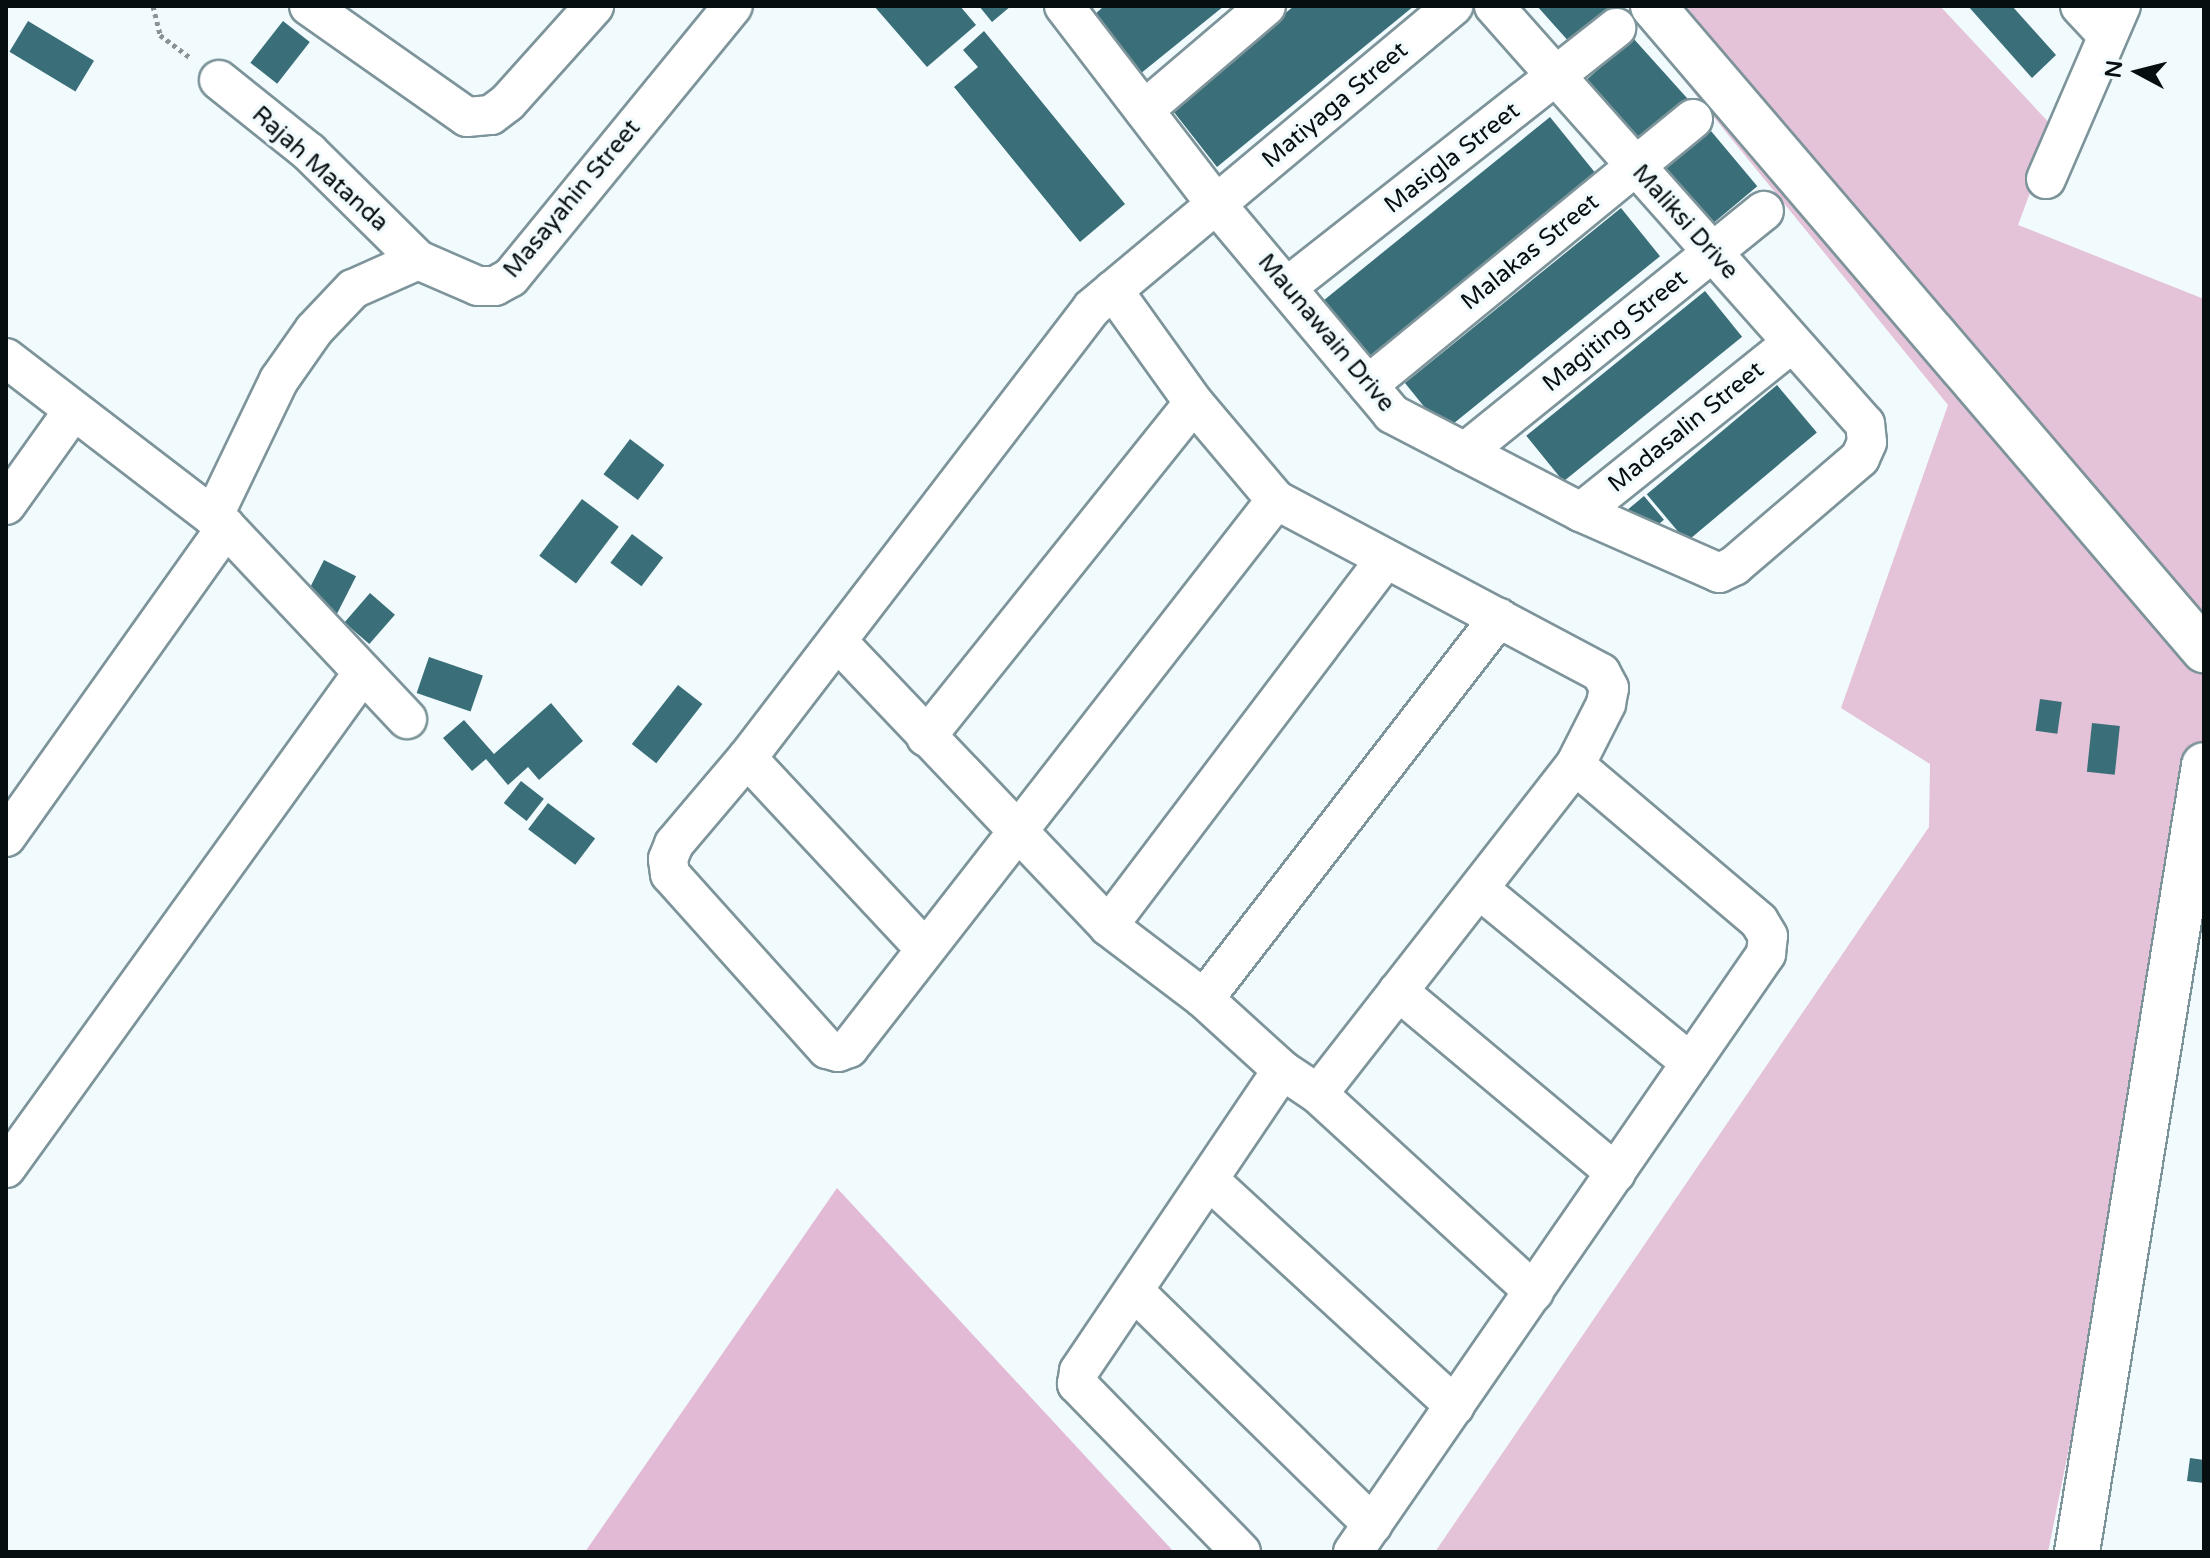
<!DOCTYPE html>
<html>
<head>
<meta charset="utf-8">
<style>
	body { margin:0 }
	#map { position:relative; width:2210px; height:1558px; overflow:hidden; background:#f1fbfd; font-family:"Varela Round",sans-serif }
	div>[style] { position:absolute }
	.green>* { inset:0; background:#e4c2d8 }
	.forest>* { inset:0; background:#e2bad5 }
	.building>* { inset:0; background:#3a6e79; transform-origin:0 0 }
	.path>* { height:5px; margin-top:-2.5px; transform-origin:0; background:repeating-linear-gradient(90deg,#899294 0 4px,transparent 0 8px) }
	.roads { filter:drop-shadow(2px 0 #7d949a) drop-shadow(-2px 0 #7d949a) drop-shadow(0 2px #7d949a) drop-shadow(0 -2px #7d949a) }
	.street>* { height:38px; margin:-19px; padding:0 19px; transform-origin:19px; border-radius:19px; background:#fff }
	.secondary>* { height:44px; margin:-22px; padding:0 22px; transform-origin:22px; border-radius:22px; background:#fff }
	span { translate:-50% -50%; white-space:nowrap; text-align:center; line-height:1.15; -webkit-text-stroke:7px #f1fbfd; paint-order:stroke }
	.street-label { font-size:24px; color:#060e10 }
	.frame { position:absolute; inset:0; border:8px solid #060e10; pointer-events:none }
	.north { position:absolute; left:2098px; top:32px; width:80px; height:80px; -webkit-text-stroke:6px #f1fbfd; paint-order:stroke; rotate:277deg; font-size:22px; font-weight:700; line-height:32px; text-align:center; color:#060e10 }
	.north::after { content:''; display:block; margin:auto; width:28px; height:36px; background:#060e10; clip-path:polygon(50% 0,100% 100%,50% 72%,0 100%) }
</style>
</head>
<body>
<div id="map">
	<div class="green">
		<div style="clip-path:polygon(1691px 6px,1940px 6px,2054px 128px,2018px 225px,2204px 299px,2204px 779px,2048px 1552px,1435px 1552px,1929px 827px,1930px 764px,1841px 708px,1948px 405px,1652px 41px)"></div>
	</div>
	<div class="forest">
		<div style="clip-path:polygon(837px 1188px,1174px 1552px,585px 1552px)"></div>
	</div>
	<div class="building">
		<div style="clip-path:polygon(874px 6px,960px 6px,976px 25px,927px 67px)"></div>
		<div style="clip-path:polygon(979px 6px,1011px 6px,992px 22px)"></div>
		<div style="clip-path:polygon(1104px 6px,1224px 6px,1140px 74px,1093px 16px)"></div>
		<div style="clip-path:polygon(1294px 6px,1414px 6px,1217px 167px,1170px 107px)"></div>
		<div style="clip-path:polygon(1537px 6px,1613px 6px,1571px 44px)"></div>
		<div style="clip-path:polygon(1968px 6px,2012px 6px,2056px 55px,2032px 78px)"></div>
		<div style="left:28px;top:21px;width:77px;height:36px;rotate:31deg"></div>
		<div style="left:283px;top:21px;width:34px;height:53px;rotate:38deg"></div>
		<div style="clip-path:polygon(984px 31px,1125px 204px,1080px 242px,954px 87px,978px 67px,963px 50px)"></div>
		<div style="left:1633px;top:38px;width:84px;height:67px;rotate:48deg"></div>
		<div style="left:1550px;top:117px;width:75px;height:293px;rotate:51deg"></div>
		<div style="left:1711px;top:131px;width:72px;height:67px;rotate:50deg"></div>
		<div style="left:1621px;top:208px;width:62px;height:278px;rotate:51deg"></div>
		<div style="left:1705px;top:291px;width:59px;height:230px;rotate:51deg"></div>
		<div style="left:1777px;top:385px;width:62px;height:170px;rotate:50deg"></div>
		<div style="left:630px;top:439px;width:43px;height:44px;rotate:37deg"></div>
		<div style="left:1644px;top:496px;width:31px;height:27px;rotate:50deg"></div>
		<div style="left:582px;top:499px;width:46px;height:71px;rotate:37deg"></div>
		<div style="left:632px;top:534px;width:39px;height:36px;rotate:37deg"></div>
		<div style="left:324px;top:560px;width:36px;height:42px;rotate:27deg"></div>
		<div style="left:370px;top:593px;width:33px;height:39px;rotate:41deg"></div>
		<div style="left:429px;top:657px;width:57px;height:38px;rotate:19deg"></div>
		<div style="left:678px;top:685px;width:31px;height:75px;rotate:38deg"></div>
		<div style="left:2040px;top:699px;width:22px;height:32px;rotate:8deg"></div>
		<div style="clip-path:polygon(551px 703px,583px 741px,539px 780px,528px 767px,508px 785px,486px 759px,472px 771px,443px 738px,464px 720px,494px 754px)"></div>
		<div style="left:2092px;top:723px;width:28px;height:49px;rotate:6deg"></div>
		<div style="left:521px;top:781px;width:29px;height:28px;rotate:38deg"></div>
		<div style="left:548px;top:803px;width:59px;height:33px;rotate:37deg"></div>
		<div style="clip-path:polygon(2190px 1458px,2204px 1460px,2204px 1483px,2187px 1481px)"></div>
	</div>
	<div class="path">
		<div style="left:153px;top:6px;width:30px;rotate:76deg"></div>
		<div style="left:160px;top:35px;width:38px;rotate:37deg"></div>
	</div>
	<div class="roads">
		<div class="street">
			<div style="left:309px;top:6px;width:193px;rotate:35.1deg"></div>
			<div style="left:467px;top:117px;width:24px;rotate:-5deg"></div>
			<div style="left:491px;top:115px;width:21px;rotate:-37deg"></div>
			<div style="left:508px;top:102px;width:129px;rotate:-48.1deg"></div>
			<div style="left:1064px;top:6px;width:250px;rotate:52.5deg"></div>
			<div style="left:1216px;top:204px;width:274px;rotate:50deg"></div>
			<div style="left:1392px;top:414px;width:213px;rotate:27.4deg"></div>
			<div style="left:1581px;top:512px;width:151px;rotate:23.8deg"></div>
			<div style="left:1719px;top:573px;width:17px;rotate:-25deg"></div>
			<div style="left:1734px;top:566px;width:166px;rotate:-40.6deg"></div>
			<div style="left:1860px;top:458px;width:17px;rotate:-66deg"></div>
			<div style="left:1867px;top:442px;width:18px;rotate:-96deg"></div>
			<div style="left:1865px;top:424px;width:559px;rotate:-131.59deg"></div>
			<div style="left:2080px;top:6px;width:38px;rotate:47deg"></div>
			<div style="left:219px;top:80px;width:115px;rotate:38.7deg"></div>
			<div style="left:309px;top:152px;width:153px;rotate:44.7deg"></div>
			<div style="left:1144px;top:110px;width:160px;rotate:-40.4deg"></div>
			<div style="left:2046px;top:179px;width:189px;rotate:-66.6deg"></div>
			<div style="left:1287px;top:287px;width:419px;rotate:-38.2deg"></div>
			<div style="left:1113px;top:290px;width:139px;rotate:54.4deg"></div>
			<div style="left:1194px;top:403px;width:127px;rotate:49.8deg"></div>
			<div style="left:1276px;top:500px;width:368px;rotate:28deg"></div>
			<div style="left:1601px;top:673px;width:17px;rotate:62deg"></div>
			<div style="left:1609px;top:688px;width:16px;rotate:101deg"></div>
			<div style="left:1606px;top:704px;width:68px;rotate:116.9deg"></div>
			<div style="left:1575px;top:765px;width:417px;rotate:128deg"></div>
			<div style="left:6px;top:358px;width:277px;rotate:37.5deg"></div>
			<div style="left:226px;top:527px;width:264px;rotate:46.7deg"></div>
			<div style="left:1368px;top:385px;width:420px;rotate:-39.3deg"></div>
			<div style="left:1465px;top:452px;width:384px;rotate:-38.9deg"></div>
			<div style="left:1276px;top:500px;width:695px;rotate:127.93deg"></div>
			<div style="left:849px;top:1048px;width:12px;rotate:160deg"></div>
			<div style="left:838px;top:1052px;width:11px;rotate:-165deg"></div>
			<div style="left:827px;top:1049px;width:235px;rotate:-131.9deg"></div>
			<div style="left:670px;top:874px;width:15px;rotate:-98deg"></div>
			<div style="left:668px;top:859px;width:16px;rotate:-68deg"></div>
			<div style="left:674px;top:844px;width:113px;rotate:-49.7deg"></div>
			<div style="left:747px;top:758px;width:567px;rotate:-52.52deg"></div>
			<div style="left:1092px;top:308px;width:471px;rotate:-39.9deg"></div>
			<div style="left:6px;top:505px;width:115px;rotate:-54.5deg"></div>
			<div style="left:1581px;top:512px;width:270px;rotate:-38.7deg"></div>
			<div style="left:213px;top:517px;width:152px;rotate:-64.3deg"></div>
			<div style="left:279px;top:380px;width:61px;rotate:-55deg"></div>
			<div style="left:314px;top:330px;width:57px;rotate:-46.4deg"></div>
			<div style="left:353px;top:289px;width:71px;rotate:-24deg"></div>
			<div style="left:418px;top:260px;width:65px;rotate:23.4deg"></div>
			<div style="left:478px;top:286px;width:17px"></div>
			<div style="left:495px;top:286px;width:18px;rotate:-29deg"></div>
			<div style="left:511px;top:277px;width:350px;rotate:-50.7deg"></div>
			<div style="left:837px;top:641px;width:393px;rotate:46.4deg"></div>
			<div style="left:1108px;top:926px;width:121px;rotate:37.2deg"></div>
			<div style="left:1204px;top:999px;width:105px;rotate:42.3deg"></div>
			<div style="left:1282px;top:1070px;width:43px;rotate:33.7deg"></div>
			<div style="left:1318px;top:1094px;width:293px;rotate:42.5deg"></div>
			<div style="left:926px;top:737px;width:428px;rotate:-51.3deg"></div>
			<div style="left:747px;top:758px;width:261px;rotate:47deg"></div>
			<div style="left:6px;top:837px;width:380px;rotate:-54.6deg"></div>
			<div style="left:1479px;top:889px;width:274px;rotate:39.4deg"></div>
			<div style="left:1108px;top:926px;width:460px;rotate:-52.9deg"></div>
			<div style="left:1398px;top:991px;width:284px;rotate:39.9deg"></div>
			<div style="left:1204px;top:999px;width:482px;rotate:-52.3deg"></div>
			<div style="left:6px;top:1168px;width:609px;rotate:-54.22deg"></div>
			<div style="left:1209px;top:1180px;width:334px;rotate:42.6deg"></div>
			<div style="left:1134px;top:1291px;width:334px;rotate:44.4deg"></div>
			<div style="left:1241px;top:1552px;width:235px;rotate:-134.3deg"></div>
			<div style="left:1077px;top:1384px;width:13px;rotate:-81deg"></div>
			<div style="left:1079px;top:1371px;width:363px;rotate:-56deg"></div>
			<div style="left:1353px;top:1552px;width:727px;rotate:-55.37deg"></div>
			<div style="left:1766px;top:954px;width:18px;rotate:-84deg"></div>
			<div style="left:1768px;top:936px;width:17px;rotate:-121deg"></div>
			<div style="left:1759px;top:921px;width:241px;rotate:-139.7deg"></div>
		</div>
		<div class="secondary">
			<div style="left:1653px;top:6px;width:848px;rotate:49.45deg"></div>
			<div style="left:2077px;top:1552px;width:797px;rotate:-80.83deg"></div>
		</div>
	</div>
	<div class="street-label">
		<span style="left:1335px;top:105px;rotate:-40deg">Matiyaga Street</span>
		<span style="left:1452px;top:158px;rotate:-38deg">Masigla Street</span>
		<span style="left:320px;top:169px;rotate:42deg">Rajah Matanda</span>
		<span style="left:572px;top:199px;rotate:-50deg">Masayahin Street</span>
		<span style="left:1685px;top:222px;rotate:48deg">Maliksi Drive</span>
		<span style="left:1530px;top:252px;rotate:-39deg">Malakas Street</span>
		<span style="left:1615px;top:331px;rotate:-39deg">Magiting Street</span>
		<span style="left:1326px;top:333px;rotate:50deg">Maunawain Drive</span>
		<span style="left:1686px;top:427px;rotate:-39deg">Madasalin Street</span>
	</div>
	<div class="frame"></div>
	<div class="north">N</div>
</div>
</body>
</html>
